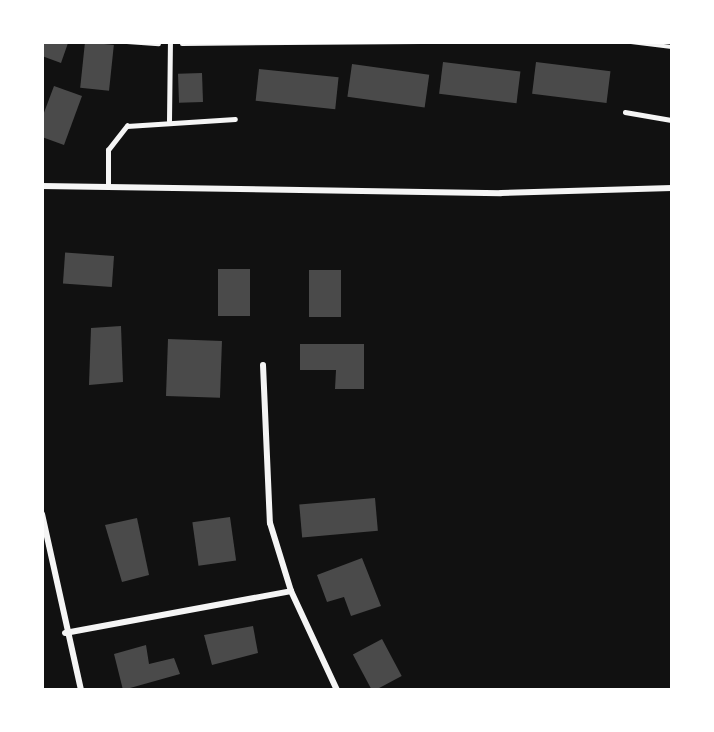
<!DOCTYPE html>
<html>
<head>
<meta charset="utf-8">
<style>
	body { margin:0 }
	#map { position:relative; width:714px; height:732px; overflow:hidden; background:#111; font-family:Mulish,sans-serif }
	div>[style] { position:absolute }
	.building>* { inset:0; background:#4a4a4a; transform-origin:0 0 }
	.path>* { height:4px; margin:-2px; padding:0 2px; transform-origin:2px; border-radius:2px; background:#f5f5f5 }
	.service>* { height:4.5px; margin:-2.25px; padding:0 2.25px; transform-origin:2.25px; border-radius:2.25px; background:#f5f5f5 }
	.minor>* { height:6px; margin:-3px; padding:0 3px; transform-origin:3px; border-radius:3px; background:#f5f5f5 }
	span { translate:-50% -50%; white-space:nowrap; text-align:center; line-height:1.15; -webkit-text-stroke:4.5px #fff; paint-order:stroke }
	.frame { position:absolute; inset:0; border:44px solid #fff; pointer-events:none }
</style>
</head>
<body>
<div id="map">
	<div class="building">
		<div style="clip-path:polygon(42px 42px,68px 43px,61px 63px,42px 56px)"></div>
		<div style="left:85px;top:42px;width:29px;height:46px;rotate:6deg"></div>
		<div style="left:443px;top:62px;width:78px;height:32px;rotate:7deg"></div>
		<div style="left:536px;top:62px;width:75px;height:32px;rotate:7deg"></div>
		<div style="left:352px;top:64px;width:78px;height:33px;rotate:8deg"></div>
		<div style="left:259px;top:69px;width:80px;height:32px;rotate:6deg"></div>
		<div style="left:202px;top:73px;width:29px;height:24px;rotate:88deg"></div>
		<div style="clip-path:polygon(54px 86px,82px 96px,64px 145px,42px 137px,42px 118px)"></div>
		<div style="left:114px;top:256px;width:31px;height:49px;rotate:94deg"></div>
		<div style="left:218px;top:269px;width:32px;height:47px"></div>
		<div style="left:309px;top:270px;width:32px;height:47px"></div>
		<div style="clip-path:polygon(121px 326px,123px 382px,89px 385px,91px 328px)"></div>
		<div style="left:168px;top:339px;width:54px;height:57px;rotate:2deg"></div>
		<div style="clip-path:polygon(300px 344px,364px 344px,364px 389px,335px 389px,336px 370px,300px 370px)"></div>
		<div style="left:375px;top:498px;width:33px;height:76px;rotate:85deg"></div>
		<div style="left:230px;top:517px;width:44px;height:38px;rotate:82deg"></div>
		<div style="clip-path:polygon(137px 518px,149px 575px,122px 582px,105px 525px)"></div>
		<div style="clip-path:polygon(362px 558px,381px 606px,351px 616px,344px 597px,327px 602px,317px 575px)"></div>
		<div style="clip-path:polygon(253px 626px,258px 653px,212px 665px,204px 635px)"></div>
		<div style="left:382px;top:639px;width:42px;height:33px;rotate:62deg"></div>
		<div style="clip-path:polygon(146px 645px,149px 664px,174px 658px,180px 674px,123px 690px,114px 654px)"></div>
	</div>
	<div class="path">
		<div style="left:127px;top:42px;width:32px;rotate:4deg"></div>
		<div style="left:631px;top:42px;width:41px;rotate:7deg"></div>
		<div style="left:182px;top:44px;width:239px;rotate:-0.5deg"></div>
	</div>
	<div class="service">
		<div style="left:625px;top:112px;width:48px;rotate:9.7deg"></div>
		<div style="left:169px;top:121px;width:77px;rotate:-89.3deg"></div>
		<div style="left:108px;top:187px;width:37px;rotate:-90deg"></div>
		<div style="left:108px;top:150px;width:31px;rotate:-52deg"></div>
		<div style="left:127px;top:126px;width:108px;rotate:-3.7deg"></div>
	</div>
	<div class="minor">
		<div style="left:42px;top:186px;width:459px;rotate:0.9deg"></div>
		<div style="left:501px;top:193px;width:171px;rotate:-1.7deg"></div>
		<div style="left:263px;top:365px;width:158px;rotate:87.5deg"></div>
		<div style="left:270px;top:523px;width:71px;rotate:72.8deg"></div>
		<div style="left:291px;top:591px;width:109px;rotate:65.1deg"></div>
		<div style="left:42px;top:514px;width:180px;rotate:77.5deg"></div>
		<div style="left:65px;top:633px;width:230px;rotate:-10.5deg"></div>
	</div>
	<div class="frame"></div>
</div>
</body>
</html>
